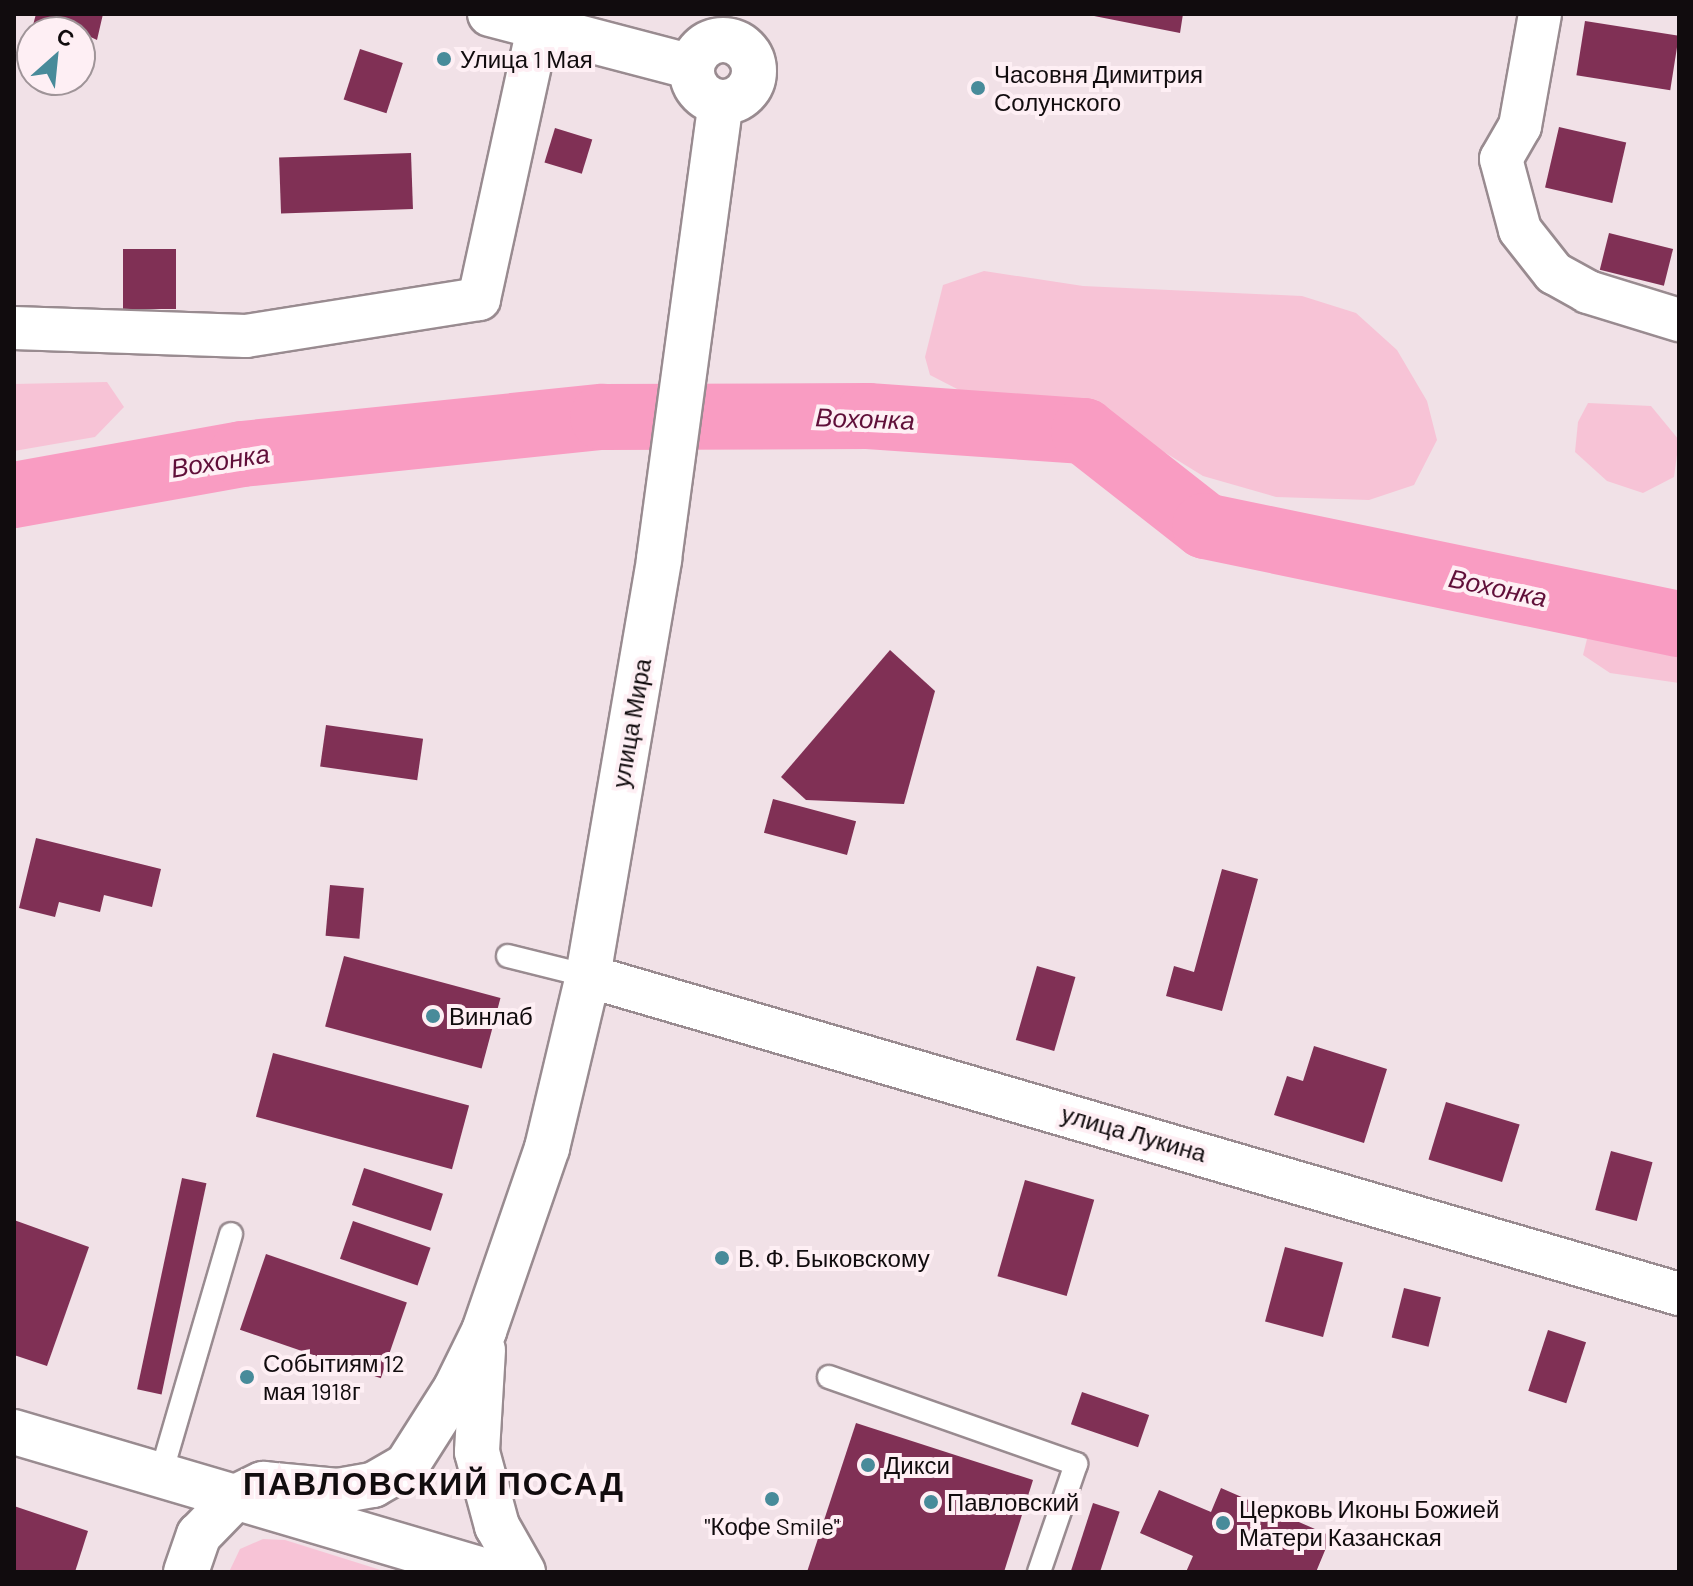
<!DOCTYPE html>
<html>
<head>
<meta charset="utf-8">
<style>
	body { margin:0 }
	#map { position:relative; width:1693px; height:1586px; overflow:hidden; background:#f1e1e7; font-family:Barlow,sans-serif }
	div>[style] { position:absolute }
	.green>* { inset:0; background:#f7c3d6 }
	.river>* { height:66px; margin:-33px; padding:0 33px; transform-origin:33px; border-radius:33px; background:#f99cc2 }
	.building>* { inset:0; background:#803055; transform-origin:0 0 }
	.roads { filter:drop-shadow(2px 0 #998b90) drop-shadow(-2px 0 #998b90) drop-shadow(0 2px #998b90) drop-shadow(0 -2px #998b90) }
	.lane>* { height:22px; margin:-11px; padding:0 11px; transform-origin:11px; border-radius:11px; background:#fff }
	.street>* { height:42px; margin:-21px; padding:0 21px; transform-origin:21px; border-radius:21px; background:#fff }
	.secondary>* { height:44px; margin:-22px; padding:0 22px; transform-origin:22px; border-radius:22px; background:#fff }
	.secondary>.ring { margin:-22px; padding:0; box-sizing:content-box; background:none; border:44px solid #fff; border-radius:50% }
	.dots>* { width:22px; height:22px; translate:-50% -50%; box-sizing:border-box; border:4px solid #feeff4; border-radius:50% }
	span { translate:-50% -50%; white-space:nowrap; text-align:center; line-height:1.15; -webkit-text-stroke:8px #feeff4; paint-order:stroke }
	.poi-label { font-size:24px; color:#110c0e }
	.left { translate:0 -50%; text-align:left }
	.street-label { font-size:24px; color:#110c0e }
	.water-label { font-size:26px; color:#600f39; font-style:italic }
	.district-label { font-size:32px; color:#110c0e; font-weight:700; letter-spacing:2px }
	.frame { position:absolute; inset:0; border:16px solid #110c0e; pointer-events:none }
	.north { position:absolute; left:16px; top:16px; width:80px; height:80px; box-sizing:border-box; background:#feeff4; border:2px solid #9f9498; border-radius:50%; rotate:27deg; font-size:22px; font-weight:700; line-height:32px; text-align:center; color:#110c0e }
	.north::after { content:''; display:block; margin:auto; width:28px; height:36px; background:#488b9a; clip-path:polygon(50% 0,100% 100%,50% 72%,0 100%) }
</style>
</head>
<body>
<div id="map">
	<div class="green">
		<div style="clip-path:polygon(984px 271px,1083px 286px,1302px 296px,1356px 313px,1397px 350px,1427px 401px,1437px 440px,1414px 485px,1369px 500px,1276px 497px,1203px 476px,1101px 413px,994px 408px,930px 375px,925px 357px,943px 285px)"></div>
		<div style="clip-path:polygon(107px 382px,124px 407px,95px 437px,14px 451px,14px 384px)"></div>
		<div style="clip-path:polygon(1588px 403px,1651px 406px,1679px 440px,1674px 477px,1643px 493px,1607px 481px,1575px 452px,1578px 422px)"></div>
		<div style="clip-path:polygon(1587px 639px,1679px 641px,1679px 683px,1610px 673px,1583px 655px)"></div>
		<div style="clip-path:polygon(263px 1539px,285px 1540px,387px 1572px,229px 1572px,240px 1549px)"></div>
	</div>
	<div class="river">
		<div style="left:14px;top:495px;width:232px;rotate:-10.2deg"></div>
		<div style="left:242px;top:454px;width:363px;rotate:-5.9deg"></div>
		<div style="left:603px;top:417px;width:265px;rotate:-0.2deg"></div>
		<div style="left:868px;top:416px;width:217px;rotate:4deg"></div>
		<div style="left:1084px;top:431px;width:154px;rotate:38.1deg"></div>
		<div style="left:1205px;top:526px;width:484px;rotate:11.7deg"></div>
	</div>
	<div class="building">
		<div style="clip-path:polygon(36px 14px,103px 14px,97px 40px,80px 32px,33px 25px)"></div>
		<div style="clip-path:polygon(1084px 14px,1183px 14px,1180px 33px)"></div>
		<div style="left:1585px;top:21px;width:95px;height:55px;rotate:9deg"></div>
		<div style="left:360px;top:49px;width:45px;height:53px;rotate:18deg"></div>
		<div style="left:1559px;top:127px;width:69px;height:62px;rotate:13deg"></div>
		<div style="left:555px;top:128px;width:39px;height:36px;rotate:17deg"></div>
		<div style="left:411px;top:153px;width:56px;height:132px;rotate:88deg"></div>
		<div style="left:1609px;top:233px;width:66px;height:38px;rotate:14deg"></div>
		<div style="left:176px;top:249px;width:60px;height:53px;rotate:90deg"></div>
		<div style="clip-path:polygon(890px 650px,935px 691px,904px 804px,806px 800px,781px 777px)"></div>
		<div style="left:326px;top:725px;width:98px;height:42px;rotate:8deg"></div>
		<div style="left:773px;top:799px;width:86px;height:35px;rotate:15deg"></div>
		<div style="clip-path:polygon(36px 838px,161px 869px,152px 907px,104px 895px,100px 912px,59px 902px,55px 917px,19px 908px)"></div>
		<div style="clip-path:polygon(1222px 869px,1258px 879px,1222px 1011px,1166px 996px,1174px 966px,1194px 972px)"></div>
		<div style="left:330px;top:885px;width:34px;height:51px;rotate:5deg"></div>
		<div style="left:344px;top:956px;width:162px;height:73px;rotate:15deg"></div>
		<div style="left:1037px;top:966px;width:40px;height:77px;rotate:16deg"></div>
		<div style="clip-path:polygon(1314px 1046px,1387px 1069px,1364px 1143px,1274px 1115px,1287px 1076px,1303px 1081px)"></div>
		<div style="left:273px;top:1053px;width:203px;height:66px;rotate:15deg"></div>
		<div style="left:1446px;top:1102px;width:77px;height:60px;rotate:17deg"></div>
		<div style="left:1611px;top:1151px;width:43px;height:61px;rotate:15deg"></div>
		<div style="left:364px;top:1168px;width:83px;height:39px;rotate:18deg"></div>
		<div style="left:182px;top:1178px;width:25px;height:216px;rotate:12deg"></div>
		<div style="left:1025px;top:1180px;width:72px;height:100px;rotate:16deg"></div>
		<div style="clip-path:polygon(14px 1220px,89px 1247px,47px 1366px,14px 1355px)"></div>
		<div style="left:353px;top:1221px;width:82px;height:40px;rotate:19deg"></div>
		<div style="left:1285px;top:1247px;width:60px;height:77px;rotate:15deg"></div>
		<div style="left:266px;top:1254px;width:149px;height:80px;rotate:19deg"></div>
		<div style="left:1404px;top:1288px;width:38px;height:51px;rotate:14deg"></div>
		<div style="left:1548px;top:1330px;width:40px;height:64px;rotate:18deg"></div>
		<div style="left:1082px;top:1392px;width:71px;height:34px;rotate:19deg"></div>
		<div style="clip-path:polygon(856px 1423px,1033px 1480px,1004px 1572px,807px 1572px)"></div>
		<div style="clip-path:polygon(1221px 1488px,1331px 1536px,1316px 1572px,1186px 1572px,1193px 1556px,1140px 1533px,1159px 1490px,1211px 1512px)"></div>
		<div style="left:1093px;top:1503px;width:28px;height:73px;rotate:18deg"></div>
		<div style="clip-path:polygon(14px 1506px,88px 1531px,75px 1572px,14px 1572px)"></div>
	</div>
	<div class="roads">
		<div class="lane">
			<div style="left:508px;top:956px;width:82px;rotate:14deg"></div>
			<div style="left:829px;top:1377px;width:262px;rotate:19.4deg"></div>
			<div style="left:1076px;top:1464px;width:114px;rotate:108.9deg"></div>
			<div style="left:160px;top:1477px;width:253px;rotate:-73.7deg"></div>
		</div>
		<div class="street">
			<div style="left:1540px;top:14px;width:114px;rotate:100.1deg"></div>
			<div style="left:1520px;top:126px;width:38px;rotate:120deg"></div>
			<div style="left:1501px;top:159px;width:73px;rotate:75deg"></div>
			<div style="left:1520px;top:230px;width:55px;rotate:51.7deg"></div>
			<div style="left:1554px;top:273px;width:39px;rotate:29deg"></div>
			<div style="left:1588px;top:292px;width:95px;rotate:17.1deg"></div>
			<div style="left:14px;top:328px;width:232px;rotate:2deg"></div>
			<div style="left:246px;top:336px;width:236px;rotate:-9deg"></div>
			<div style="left:479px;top:299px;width:276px;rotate:-77.7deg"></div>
			<div style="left:588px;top:976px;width:1136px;rotate:16.25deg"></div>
		</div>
		<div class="secondary">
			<div style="left:490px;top:14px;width:209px;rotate:14.7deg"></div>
			<div class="ring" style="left:692px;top:40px;width:18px;height:18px"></div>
			<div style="left:483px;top:1350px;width:102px;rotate:93.4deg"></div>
			<div style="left:477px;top:1452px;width:77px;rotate:74.9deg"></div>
			<div style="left:497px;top:1526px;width:53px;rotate:60.5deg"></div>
			<div style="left:14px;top:1432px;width:496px;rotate:16.4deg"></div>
			<div style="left:186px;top:1572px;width:39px;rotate:-71deg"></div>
			<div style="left:199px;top:1535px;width:53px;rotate:-45.8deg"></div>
			<div style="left:236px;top:1497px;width:30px;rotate:-26deg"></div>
			<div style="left:263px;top:1484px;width:75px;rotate:5.3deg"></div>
			<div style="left:338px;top:1491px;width:36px;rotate:-10deg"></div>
			<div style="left:373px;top:1485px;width:39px;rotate:-30deg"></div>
			<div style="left:407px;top:1465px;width:91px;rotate:-57.5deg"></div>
			<div style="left:456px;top:1388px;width:64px;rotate:-63.8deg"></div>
			<div style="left:484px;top:1331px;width:194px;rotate:-71deg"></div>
			<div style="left:547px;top:1148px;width:177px;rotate:-76.6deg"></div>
			<div style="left:588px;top:976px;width:423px;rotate:-80.3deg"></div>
			<div style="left:659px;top:559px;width:460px;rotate:-82.3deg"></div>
		</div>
	</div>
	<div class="dots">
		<div style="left:444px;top:59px;background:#488b9a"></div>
		<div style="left:978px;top:88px;background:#488b9a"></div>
		<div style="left:433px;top:1016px;background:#488b9a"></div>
		<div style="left:722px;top:1258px;background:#488b9a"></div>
		<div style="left:247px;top:1377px;background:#488b9a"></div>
		<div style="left:868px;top:1465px;background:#488b9a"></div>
		<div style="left:772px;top:1499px;background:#488b9a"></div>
		<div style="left:931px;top:1502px;background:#488b9a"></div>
		<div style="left:1223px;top:1523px;background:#488b9a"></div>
	</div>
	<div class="poi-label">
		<span class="left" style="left:460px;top:59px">Улица 1 Мая</span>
		<span class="left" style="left:994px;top:88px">Часовня Димитрия<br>Солунского</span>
		<span class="left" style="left:449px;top:1016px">Винлаб</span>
		<span class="left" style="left:738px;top:1258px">В. Ф. Быковскому</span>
		<span class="left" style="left:263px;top:1377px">Событиям 12<br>мая 1918г</span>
		<span class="left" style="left:884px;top:1465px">Дикси</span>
		<span class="left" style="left:947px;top:1502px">Павловский</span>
		<span class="left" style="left:1239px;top:1523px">Церковь Иконы Божией<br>Матери Казанская</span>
		<span style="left:772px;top:1526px">"Кофе Smile"</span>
	</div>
	<div class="street-label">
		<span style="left:631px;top:723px;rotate:-80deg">улица Мира</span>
		<span style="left:1134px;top:1133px;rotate:16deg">улица Лукина</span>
	</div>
	<div class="water-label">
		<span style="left:865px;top:418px;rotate:2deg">Вохонка</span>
		<span style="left:220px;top:460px;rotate:-9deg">Вохонка</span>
		<span style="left:1498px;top:587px;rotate:12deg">Вохонка</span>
	</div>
	<div class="district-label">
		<span style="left:434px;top:1482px">ПАВЛОВСКИЙ ПОСАД</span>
	</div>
	<div class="frame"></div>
	<div class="north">С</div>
</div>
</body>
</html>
